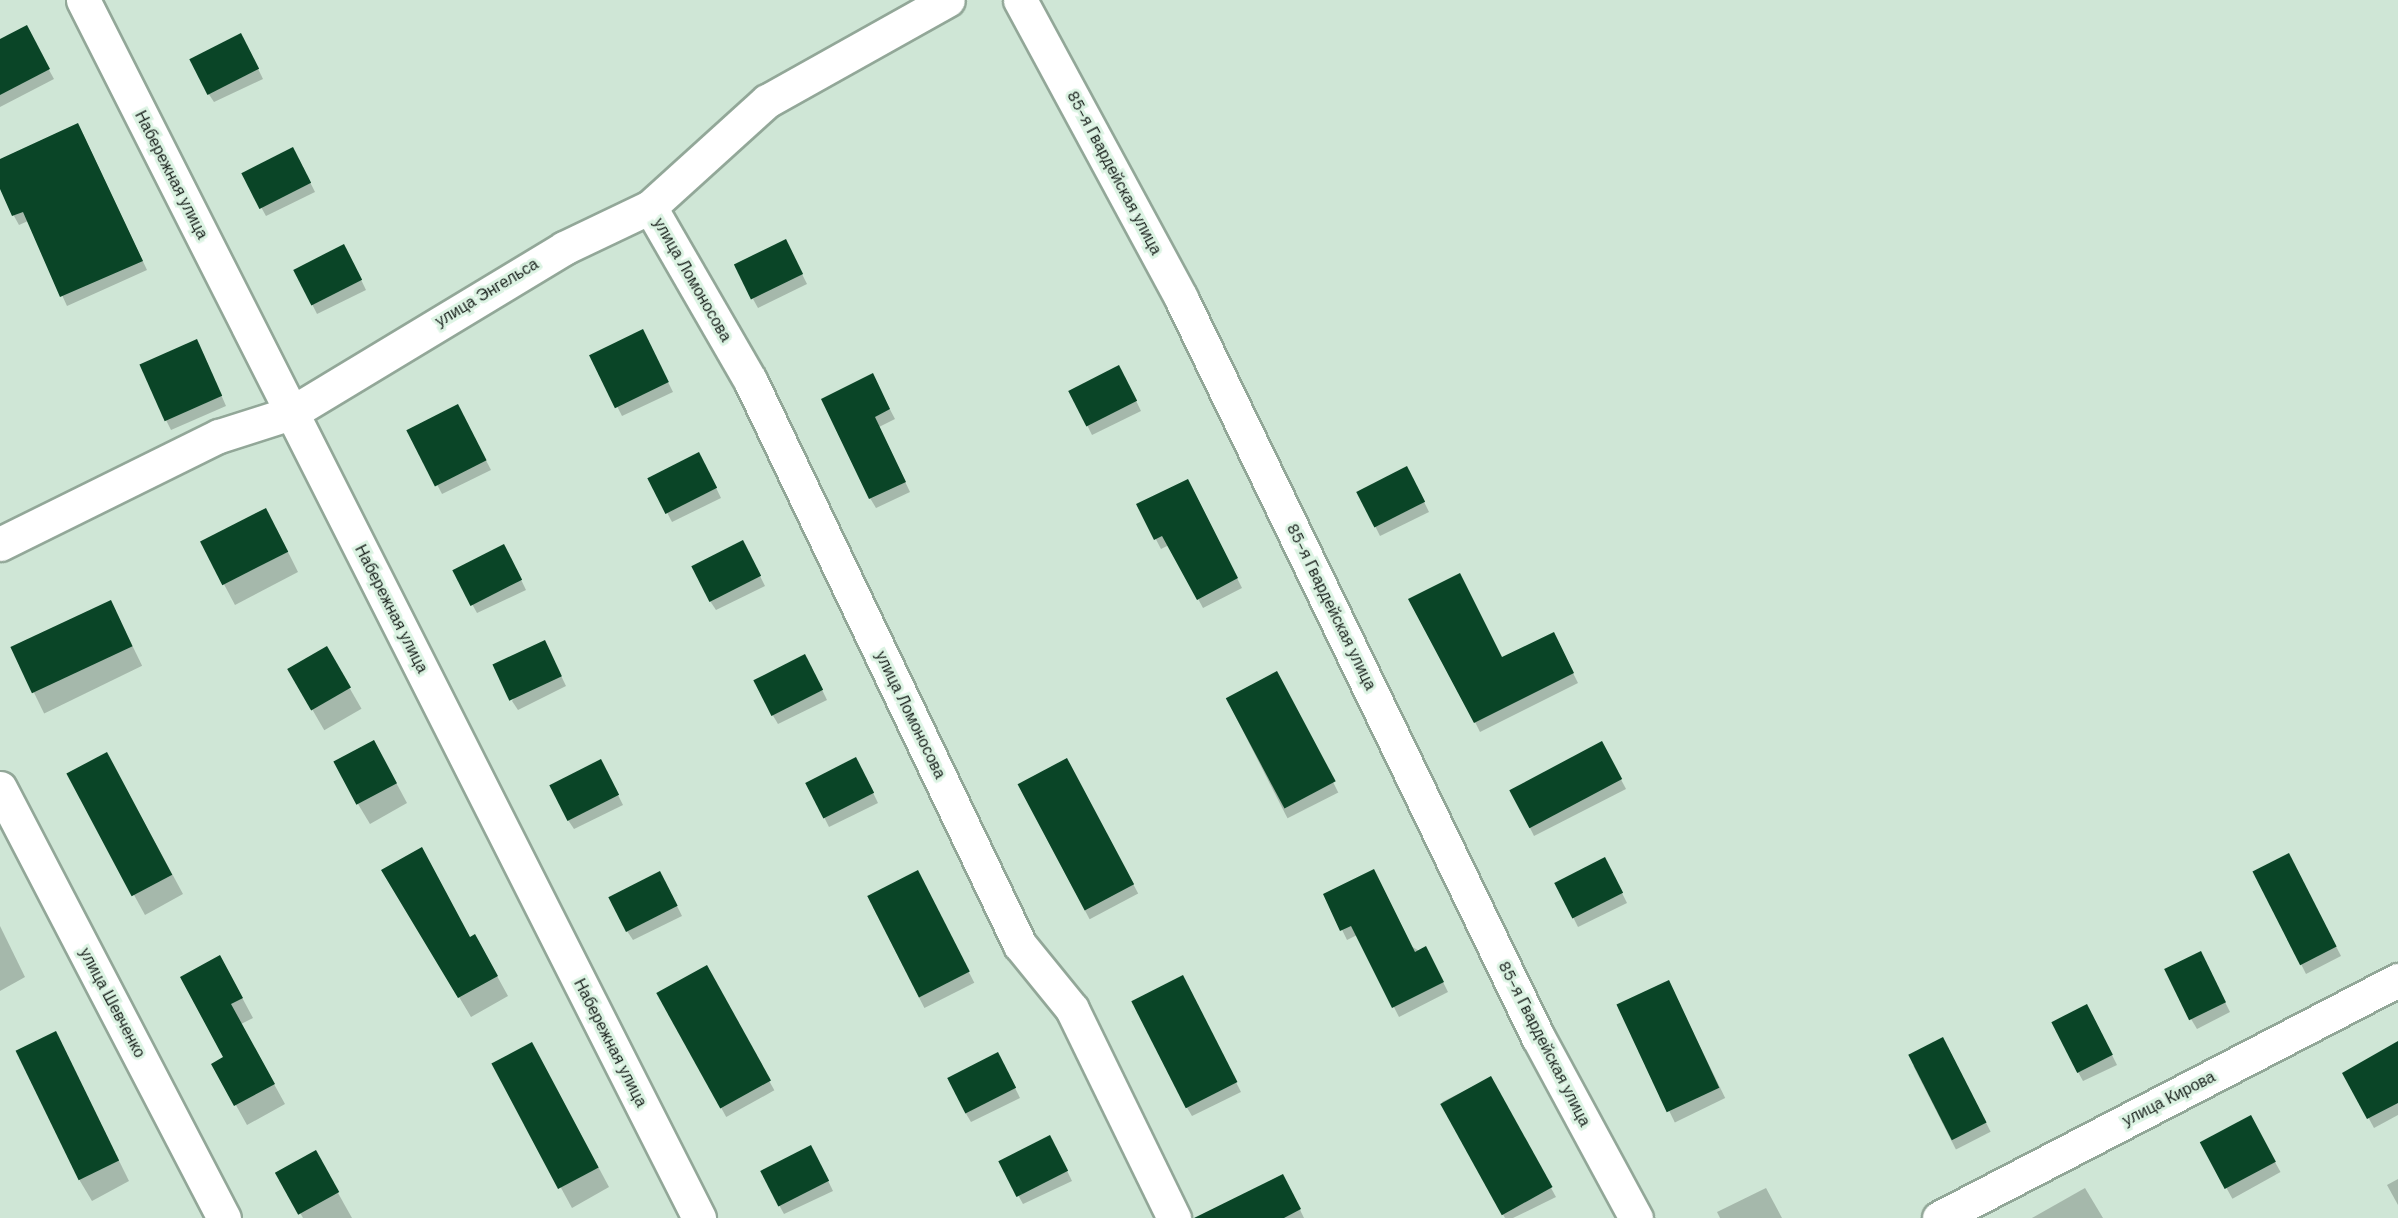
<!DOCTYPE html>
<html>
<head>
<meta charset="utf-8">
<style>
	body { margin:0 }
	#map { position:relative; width:2398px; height:1218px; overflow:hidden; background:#cfe6d6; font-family:"DM Sans",sans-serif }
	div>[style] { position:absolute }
	.shadow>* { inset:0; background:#0003; transform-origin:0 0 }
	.building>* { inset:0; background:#0a4527; transform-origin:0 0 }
	.roads { filter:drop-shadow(2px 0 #92a798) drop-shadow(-2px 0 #92a798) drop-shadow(0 2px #92a798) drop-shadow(0 -2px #92a798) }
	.minor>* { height:33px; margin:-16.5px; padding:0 16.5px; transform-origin:16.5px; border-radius:16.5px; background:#fff }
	span { translate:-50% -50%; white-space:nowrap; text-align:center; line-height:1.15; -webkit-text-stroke:6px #dcf3e3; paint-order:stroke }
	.street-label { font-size:16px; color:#1a221d }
</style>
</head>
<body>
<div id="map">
	<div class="shadow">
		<div style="clip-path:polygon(31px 37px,54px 79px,0 107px,0 41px)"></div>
		<div style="clip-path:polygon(246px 44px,263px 79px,214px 102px,208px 93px)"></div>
		<div style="clip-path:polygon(83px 134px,147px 270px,67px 306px,28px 221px,19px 225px,14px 216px,0 185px,0 161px)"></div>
		<div style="clip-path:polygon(298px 158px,315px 192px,266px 216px,261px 207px)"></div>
		<div style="clip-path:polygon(790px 250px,807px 284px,758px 308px,753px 299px)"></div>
		<div style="clip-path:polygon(349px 255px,366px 290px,317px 314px,295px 270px)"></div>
		<div style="clip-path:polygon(647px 340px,673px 392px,622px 416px,591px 355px)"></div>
		<div style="clip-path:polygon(202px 351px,226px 406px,171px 430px,166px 420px)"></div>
		<div style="clip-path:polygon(872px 375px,895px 419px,879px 427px,910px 492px,876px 508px,870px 498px)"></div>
		<div style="clip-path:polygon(1124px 376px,1141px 411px,1092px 435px,1087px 425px)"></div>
		<div style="clip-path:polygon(463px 416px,491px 470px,442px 494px,409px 431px)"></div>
		<div style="clip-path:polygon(704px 463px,721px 498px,672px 522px,649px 478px)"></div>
		<div style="clip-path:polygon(1412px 477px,1429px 512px,1380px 536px,1375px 526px)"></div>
		<div style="clip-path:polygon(1193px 490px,1242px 588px,1203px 608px,1169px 545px,1161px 549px,1138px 505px)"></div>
		<div style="clip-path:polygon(277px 530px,298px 572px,235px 605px,202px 543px)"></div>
		<div style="clip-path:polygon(748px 552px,765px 586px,716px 610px,710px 601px)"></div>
		<div style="clip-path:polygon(509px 555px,526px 590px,477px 613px,472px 604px)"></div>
		<div style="left:111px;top:602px;width:71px;height:109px;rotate:64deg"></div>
		<div style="clip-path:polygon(1558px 643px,1578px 683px,1480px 732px,1475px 722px,1502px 659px)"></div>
		<div style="left:327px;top:649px;width:69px;height:43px;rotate:60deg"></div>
		<div style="clip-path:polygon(549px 651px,566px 686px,518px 710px,512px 701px)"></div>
		<div style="clip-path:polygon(810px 665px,827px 700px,778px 724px,772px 714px)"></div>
		<div style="left:1282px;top:682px;width:124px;height:57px;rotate:63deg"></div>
		<div style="clip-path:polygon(1607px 753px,1626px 789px,1534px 836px,1529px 826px)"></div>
		<div style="clip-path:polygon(385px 762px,407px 803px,370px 824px,358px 804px)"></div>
		<div style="clip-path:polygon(861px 768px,878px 803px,829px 827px,807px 783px)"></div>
		<div style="left:1072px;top:769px;width:141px;height:55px;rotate:62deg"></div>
		<div style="clip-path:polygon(606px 771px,623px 805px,574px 829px,568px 820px)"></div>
		<div style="clip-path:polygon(118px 774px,183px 894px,145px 915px,134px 895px)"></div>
		<div style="clip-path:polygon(2293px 864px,2341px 956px,2306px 974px,2301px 964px)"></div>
		<div style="clip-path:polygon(1610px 869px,1627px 903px,1578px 927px,1556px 883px)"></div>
		<div style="clip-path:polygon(383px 870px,470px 938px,475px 936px,508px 996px,471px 1017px)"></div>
		<div style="clip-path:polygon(665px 882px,682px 916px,633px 940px,627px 931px)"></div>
		<div style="left:923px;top:882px;width:113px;height:56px;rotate:63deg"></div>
		<div style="clip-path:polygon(1325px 895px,1431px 958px,1448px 992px,1399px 1017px,1357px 935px,1347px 940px)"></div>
		<div style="clip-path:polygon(0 926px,25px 977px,0 991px)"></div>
		<div style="clip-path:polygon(2205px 962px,2230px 1012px,2197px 1029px,2191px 1019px)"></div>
		<div style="left:706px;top:967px;width:141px;height:55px;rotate:61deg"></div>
		<div style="clip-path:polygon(231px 977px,253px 1018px,241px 1024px,285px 1104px,247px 1125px,213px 1064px,225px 1058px)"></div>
		<div style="clip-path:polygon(1188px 987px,1241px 1092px,1192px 1116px,1186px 1106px)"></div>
		<div style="left:1673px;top:991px;width:119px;height:56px;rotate:64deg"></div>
		<div style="clip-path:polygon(2092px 1015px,2117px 1065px,2083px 1081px,2078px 1072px)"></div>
		<div style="clip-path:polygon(56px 1033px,129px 1181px,92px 1201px,80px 1181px)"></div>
		<div style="left:1948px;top:1048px;width:94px;height:39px;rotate:63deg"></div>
		<div style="clip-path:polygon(2398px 1057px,2398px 1115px,2374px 1128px,2344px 1073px)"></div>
		<div style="clip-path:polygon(1003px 1063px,1020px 1098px,971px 1122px,965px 1112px)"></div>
		<div style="clip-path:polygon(543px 1064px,609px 1187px,572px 1208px,494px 1065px)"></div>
		<div style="clip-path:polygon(1490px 1078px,1556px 1197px,1513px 1218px,1505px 1218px,1442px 1102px)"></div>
		<div style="left:2250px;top:1117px;width:63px;height:55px;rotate:61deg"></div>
		<div style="clip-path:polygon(1055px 1146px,1072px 1181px,1023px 1204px,1018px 1195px)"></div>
		<div style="clip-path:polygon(315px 1152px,352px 1218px,303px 1218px,277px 1172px)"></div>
		<div style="clip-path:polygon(816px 1156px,833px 1191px,784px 1214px,779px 1205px)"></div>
		<div style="clip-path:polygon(2398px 1179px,2398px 1205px,2387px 1185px)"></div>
		<div style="clip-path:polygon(1288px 1185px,1304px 1218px,1243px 1218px)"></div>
		<div style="clip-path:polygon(1766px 1188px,1782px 1218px,1720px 1218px,1717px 1212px)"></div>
		<div style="clip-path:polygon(2085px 1188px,2103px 1218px,2032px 1218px)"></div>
	</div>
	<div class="building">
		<div style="clip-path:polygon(27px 25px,50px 69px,0 95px,0 39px)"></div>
		<div style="left:241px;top:33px;width:40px;height:58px;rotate:63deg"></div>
		<div style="clip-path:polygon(78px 123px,143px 261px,60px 297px,23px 212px,12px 216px,0 189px,0 159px)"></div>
		<div style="left:293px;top:147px;width:40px;height:58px;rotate:63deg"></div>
		<div style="left:786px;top:239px;width:39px;height:58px;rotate:64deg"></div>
		<div style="left:344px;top:244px;width:40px;height:57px;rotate:63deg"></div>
		<div style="left:643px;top:329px;width:59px;height:60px;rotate:64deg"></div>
		<div style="left:197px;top:339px;width:62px;height:63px;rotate:66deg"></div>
		<div style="left:1119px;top:365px;width:40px;height:57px;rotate:63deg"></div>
		<div style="clip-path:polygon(873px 373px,890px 409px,875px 417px,906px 482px,869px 499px,821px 399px)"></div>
		<div style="left:458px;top:404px;width:63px;height:58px;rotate:63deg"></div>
		<div style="left:699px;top:452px;width:40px;height:58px;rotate:63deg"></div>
		<div style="left:1407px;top:466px;width:40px;height:57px;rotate:63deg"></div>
		<div style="clip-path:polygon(1188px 479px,1238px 578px,1197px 600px,1162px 536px,1154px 540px,1136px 504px)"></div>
		<div style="left:266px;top:508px;width:49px;height:74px;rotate:63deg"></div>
		<div style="left:743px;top:540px;width:40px;height:58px;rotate:63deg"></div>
		<div style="left:504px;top:544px;width:40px;height:58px;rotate:63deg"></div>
		<div style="clip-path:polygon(1460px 573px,1502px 657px,1554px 632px,1574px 673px,1474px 723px,1408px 599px)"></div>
		<div style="left:111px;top:600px;width:51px;height:111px;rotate:65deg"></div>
		<div style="left:545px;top:640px;width:40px;height:58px;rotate:65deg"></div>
		<div style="left:327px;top:646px;width:48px;height:46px;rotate:60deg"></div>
		<div style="left:805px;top:654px;width:40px;height:58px;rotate:63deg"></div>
		<div style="left:1277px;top:671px;width:125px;height:58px;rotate:62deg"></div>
		<div style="left:374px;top:740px;width:49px;height:46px;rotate:62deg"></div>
		<div style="left:1602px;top:741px;width:43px;height:105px;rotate:62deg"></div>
		<div style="left:107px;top:752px;width:139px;height:46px;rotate:62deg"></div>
		<div style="left:856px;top:757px;width:40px;height:57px;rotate:63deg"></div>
		<div style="left:1067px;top:758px;width:143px;height:56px;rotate:62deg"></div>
		<div style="left:601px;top:759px;width:40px;height:58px;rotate:63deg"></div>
		<div style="clip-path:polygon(422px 847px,470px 937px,475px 934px,498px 976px,458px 998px,381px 870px)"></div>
		<div style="left:2289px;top:853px;width:105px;height:41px;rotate:63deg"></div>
		<div style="left:1605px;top:857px;width:40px;height:57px;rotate:63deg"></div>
		<div style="clip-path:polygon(1374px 869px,1415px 952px,1426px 946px,1444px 982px,1392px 1008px,1351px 926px,1340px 931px,1323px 894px)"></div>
		<div style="left:918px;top:870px;width:114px;height:57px;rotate:63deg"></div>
		<div style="left:660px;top:871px;width:39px;height:58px;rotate:63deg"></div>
		<div style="left:2201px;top:951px;width:57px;height:41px;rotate:64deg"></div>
		<div style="clip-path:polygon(220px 955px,243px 998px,231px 1004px,275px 1084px,234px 1106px,211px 1064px,223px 1057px,180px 977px)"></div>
		<div style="left:707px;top:965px;width:132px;height:58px;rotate:61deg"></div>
		<div style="left:1183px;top:975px;width:120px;height:58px;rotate:63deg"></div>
		<div style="left:1669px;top:980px;width:119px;height:58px;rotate:65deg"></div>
		<div style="left:2087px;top:1004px;width:57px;height:40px;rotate:63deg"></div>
		<div style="left:56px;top:1031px;width:144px;height:45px;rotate:64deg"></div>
		<div style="left:1943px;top:1037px;width:96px;height:39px;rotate:63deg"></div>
		<div style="clip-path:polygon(2398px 1041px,2398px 1103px,2367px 1119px,2342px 1073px)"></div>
		<div style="left:532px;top:1042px;width:142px;height:46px;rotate:62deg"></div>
		<div style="left:998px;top:1052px;width:40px;height:57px;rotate:63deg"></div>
		<div style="left:1491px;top:1076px;width:127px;height:58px;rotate:61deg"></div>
		<div style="left:2251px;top:1115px;width:53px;height:58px;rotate:62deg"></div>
		<div style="left:1050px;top:1135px;width:40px;height:58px;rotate:63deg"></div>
		<div style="left:811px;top:1145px;width:40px;height:57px;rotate:63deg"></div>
		<div style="left:316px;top:1150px;width:48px;height:47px;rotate:61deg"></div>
		<div style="clip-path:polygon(1283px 1174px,1301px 1209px,1284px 1218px,1194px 1218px)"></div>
	</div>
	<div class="roads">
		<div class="minor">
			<div style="left:83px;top:0;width:1365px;rotate:63.17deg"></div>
			<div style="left:1020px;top:0;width:339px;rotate:61.6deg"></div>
			<div style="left:1181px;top:298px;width:821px;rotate:64.22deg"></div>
			<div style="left:1538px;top:1037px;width:206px;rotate:61.6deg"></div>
			<div style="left:650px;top:207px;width:200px;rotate:60deg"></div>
			<div style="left:750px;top:380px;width:626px;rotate:64.46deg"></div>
			<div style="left:1020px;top:945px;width:82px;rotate:50.9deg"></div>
			<div style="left:1072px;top:1009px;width:233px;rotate:64deg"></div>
			<div style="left:0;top:544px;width:244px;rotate:-26.3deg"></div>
			<div style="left:219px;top:436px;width:76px;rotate:-17.7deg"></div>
			<div style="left:291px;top:413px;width:319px;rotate:-31.1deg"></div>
			<div style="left:564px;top:248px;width:95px;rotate:-25.5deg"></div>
			<div style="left:650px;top:207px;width:158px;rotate:-42.2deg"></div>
			<div style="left:767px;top:101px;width:207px;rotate:-29.2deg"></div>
			<div style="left:0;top:788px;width:485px;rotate:62.5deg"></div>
			<div style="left:1939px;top:1218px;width:517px;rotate:-27.41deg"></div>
		</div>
	</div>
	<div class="street-label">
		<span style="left:1114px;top:173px;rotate:62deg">85-я Гвардейская улица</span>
		<span style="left:171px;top:175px;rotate:63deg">Набережная улица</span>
		<span style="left:692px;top:280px;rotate:60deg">улица Ломоносова</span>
		<span style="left:487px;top:293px;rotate:-31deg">улица Энгельса</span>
		<span style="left:1331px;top:607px;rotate:64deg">85-я Гвардейская улица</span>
		<span style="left:391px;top:609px;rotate:63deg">Набережная улица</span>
		<span style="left:910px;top:715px;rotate:64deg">улица Ломоносова</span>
		<span style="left:112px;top:1003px;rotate:62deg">улица Шевченко</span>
		<span style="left:610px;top:1043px;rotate:63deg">Набережная улица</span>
		<span style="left:1544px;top:1044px;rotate:63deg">85-я Гвардейская улица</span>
		<span style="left:2169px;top:1099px;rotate:-27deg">улица Кирова</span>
	</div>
</div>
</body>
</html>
